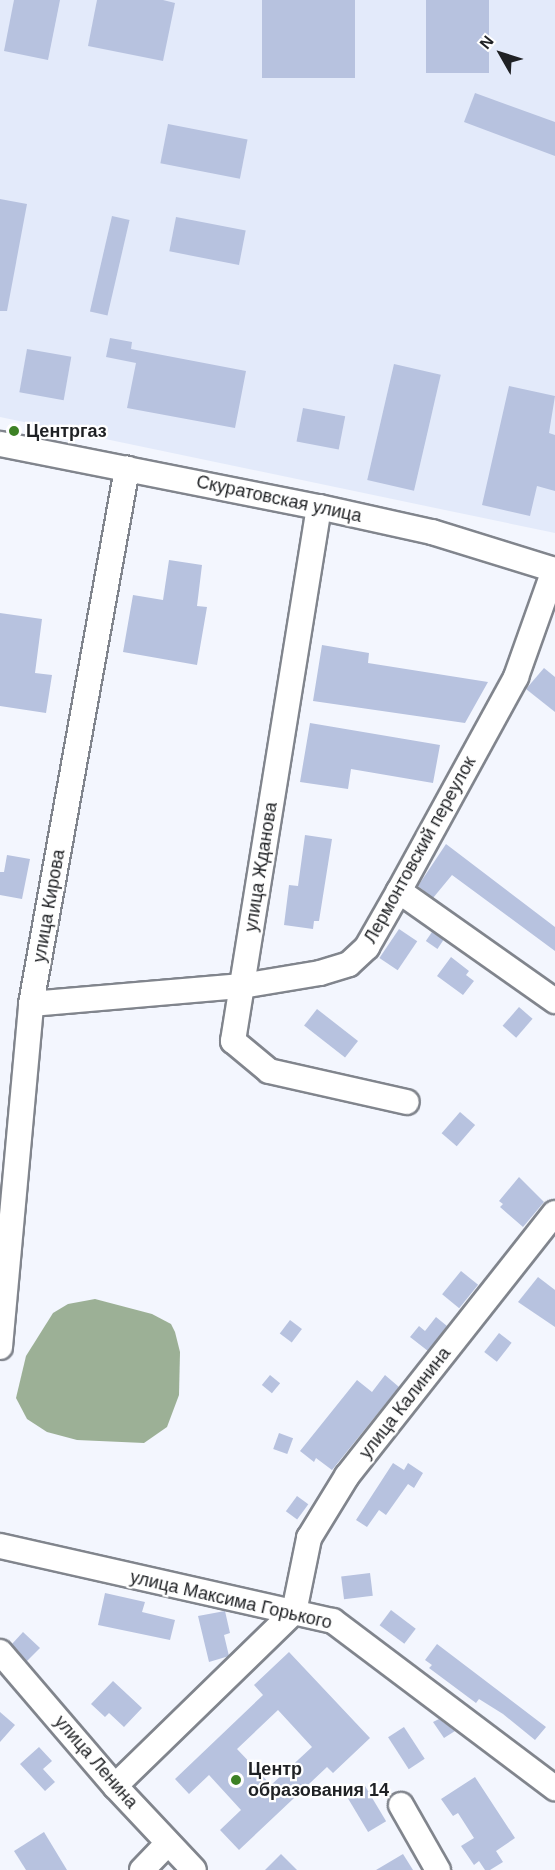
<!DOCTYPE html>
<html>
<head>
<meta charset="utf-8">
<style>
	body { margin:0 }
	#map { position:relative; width:555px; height:1870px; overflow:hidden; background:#f3f6fe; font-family:Helvetica,sans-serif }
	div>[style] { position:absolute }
	.built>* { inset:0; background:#e3eafa }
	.water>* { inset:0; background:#9cb096 }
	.building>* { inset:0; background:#b7c2df; transform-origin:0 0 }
	.roads { filter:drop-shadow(2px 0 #81858d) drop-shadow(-2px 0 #81858d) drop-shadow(0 2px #81858d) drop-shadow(0 -2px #81858d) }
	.minor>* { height:24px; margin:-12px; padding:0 12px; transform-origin:12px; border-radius:12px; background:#fff }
	.dots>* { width:16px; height:16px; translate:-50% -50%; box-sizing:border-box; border:3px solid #fff; border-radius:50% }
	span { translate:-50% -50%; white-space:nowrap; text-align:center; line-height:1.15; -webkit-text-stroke:4.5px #fff; paint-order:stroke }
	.poi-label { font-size:18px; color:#1f2124; font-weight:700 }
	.left { translate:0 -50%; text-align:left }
	.street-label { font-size:18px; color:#1f2124 }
	.north { position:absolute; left:471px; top:24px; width:60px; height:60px; -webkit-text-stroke:4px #fff; paint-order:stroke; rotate:309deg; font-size:16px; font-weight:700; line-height:24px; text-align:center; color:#1f2124 }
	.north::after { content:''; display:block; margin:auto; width:21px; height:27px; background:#1f2124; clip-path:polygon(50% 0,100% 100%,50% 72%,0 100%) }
</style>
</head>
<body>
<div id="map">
	<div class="built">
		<div style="clip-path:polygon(0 0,555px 0,555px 533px,0 417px)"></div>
	</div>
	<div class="water">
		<div style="clip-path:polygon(95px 1299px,152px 1314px,171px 1324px,175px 1332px,180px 1352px,179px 1395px,167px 1427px,144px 1443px,77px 1440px,47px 1432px,27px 1419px,16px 1398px,26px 1356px,53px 1313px,68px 1304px)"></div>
	</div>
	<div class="building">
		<div style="clip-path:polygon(14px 0,60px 0,48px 60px,4px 51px)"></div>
		<div style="clip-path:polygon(97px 0,163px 0,175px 3px,163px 61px,88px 46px)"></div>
		<div style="left:262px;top:0;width:93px;height:78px"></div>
		<div style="left:426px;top:0;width:63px;height:73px"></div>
		<div style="clip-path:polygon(475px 93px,555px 122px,555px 156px,464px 122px)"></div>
		<div style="left:168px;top:124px;width:81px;height:40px;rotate:11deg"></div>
		<div style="clip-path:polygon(0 199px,27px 204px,7px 311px,0 311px)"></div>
		<div style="left:112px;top:216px;width:18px;height:98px;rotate:13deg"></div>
		<div style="left:176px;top:217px;width:71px;height:35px;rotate:11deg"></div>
		<div style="clip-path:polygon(110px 338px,132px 342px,131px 349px,246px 371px,235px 428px,127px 408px,136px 363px,106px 357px)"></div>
		<div style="left:27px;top:349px;width:45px;height:44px;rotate:10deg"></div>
		<div style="left:394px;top:364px;width:48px;height:119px;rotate:13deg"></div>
		<div style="clip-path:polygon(509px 386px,555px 396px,549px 433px,555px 435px,555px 491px,537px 486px,530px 516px,482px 505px)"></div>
		<div style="left:303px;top:408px;width:43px;height:34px;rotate:11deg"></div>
		<div style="clip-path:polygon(169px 560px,202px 565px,197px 606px,207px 607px,197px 665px,123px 652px,133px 595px,163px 600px)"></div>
		<div style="clip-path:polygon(0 613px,42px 619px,35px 673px,52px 675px,46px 713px,0 706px)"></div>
		<div style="clip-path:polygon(322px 645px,369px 653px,368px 663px,488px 682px,465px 723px,313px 701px)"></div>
		<div style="clip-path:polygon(544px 668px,555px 677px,555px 712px,526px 689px)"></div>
		<div style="clip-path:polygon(310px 723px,440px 745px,433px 783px,351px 769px,348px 789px,300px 782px)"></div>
		<div style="clip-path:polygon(305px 835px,332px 839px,319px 921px,314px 921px,313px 929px,284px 925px,289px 885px,298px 886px)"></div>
		<div style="clip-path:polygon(446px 844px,555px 927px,555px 951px,452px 875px,433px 898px,418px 886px)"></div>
		<div style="clip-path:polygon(7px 855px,30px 859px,22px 899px,0 895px,0 872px,4px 872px)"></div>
		<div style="left:399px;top:929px;width:22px;height:35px;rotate:34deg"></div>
		<div style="left:432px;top:932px;width:14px;height:11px;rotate:34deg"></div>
		<div style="clip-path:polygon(451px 957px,469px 971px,466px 975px,474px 981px,463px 995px,437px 976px)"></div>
		<div style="left:519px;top:1007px;width:18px;height:25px;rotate:41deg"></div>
		<div style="left:317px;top:1009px;width:52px;height:21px;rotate:38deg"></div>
		<div style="left:460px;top:1112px;width:20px;height:28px;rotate:41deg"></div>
		<div style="clip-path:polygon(519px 1177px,544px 1202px,523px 1227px,500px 1207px,503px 1204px,499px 1201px)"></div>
		<div style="left:461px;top:1271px;width:22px;height:30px;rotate:39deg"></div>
		<div style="clip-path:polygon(538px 1277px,555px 1290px,555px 1327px,518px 1302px)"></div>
		<div style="clip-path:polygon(436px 1317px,447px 1326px,428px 1351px,410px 1337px,419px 1326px,425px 1331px)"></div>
		<div style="left:290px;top:1320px;width:15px;height:17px;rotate:37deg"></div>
		<div style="left:499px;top:1333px;width:16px;height:24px;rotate:38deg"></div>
		<div style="left:270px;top:1375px;width:13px;height:13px;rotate:39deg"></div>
		<div style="clip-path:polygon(385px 1375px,399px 1387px,332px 1470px,316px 1458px,314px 1462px,300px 1451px,357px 1380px,372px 1392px)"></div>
		<div style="left:279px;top:1433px;width:15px;height:17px;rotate:20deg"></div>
		<div style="clip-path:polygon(393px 1463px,404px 1470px,408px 1463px,423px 1473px,414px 1488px,408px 1484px,386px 1515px,379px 1510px,367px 1527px,356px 1520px)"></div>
		<div style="left:297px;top:1496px;width:14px;height:19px;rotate:36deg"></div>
		<div style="left:370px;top:1573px;width:23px;height:29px;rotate:83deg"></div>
		<div style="clip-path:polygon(105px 1593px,145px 1602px,142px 1612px,175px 1620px,170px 1640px,98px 1625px)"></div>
		<div style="left:391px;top:1610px;width:31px;height:19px;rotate:37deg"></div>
		<div style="clip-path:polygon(225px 1611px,230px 1633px,224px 1635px,229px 1656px,209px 1662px,198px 1616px)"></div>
		<div style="clip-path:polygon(23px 1632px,40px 1648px,27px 1661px,12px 1644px)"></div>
		<div style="clip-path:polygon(437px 1644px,546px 1727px,535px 1740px,503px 1714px,479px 1699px,476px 1703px,429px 1668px,432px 1665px,425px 1660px)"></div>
		<div style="clip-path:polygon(evenodd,289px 1652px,370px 1738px,333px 1773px,327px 1767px,239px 1850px,220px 1830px,241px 1810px,209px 1775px,189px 1794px,175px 1779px,263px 1695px,254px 1685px,289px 1652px,278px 1710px,312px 1747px,271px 1785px,237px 1749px,278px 1710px)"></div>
		<div style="clip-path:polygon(113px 1681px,142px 1708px,124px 1727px,109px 1713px,105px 1717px,91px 1704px)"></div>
		<div style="clip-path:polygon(0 1712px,15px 1725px,0 1742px)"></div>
		<div style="clip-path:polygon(439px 1719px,455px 1731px,444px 1738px,433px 1722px)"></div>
		<div style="left:404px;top:1727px;width:38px;height:19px;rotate:57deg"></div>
		<div style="clip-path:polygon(39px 1747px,52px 1761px,43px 1769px,55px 1782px,45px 1791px,20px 1764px)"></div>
		<div style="clip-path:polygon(475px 1777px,515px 1838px,496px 1851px,503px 1862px,490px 1870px,485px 1870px,479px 1861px,474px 1865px,461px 1846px,474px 1838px,458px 1813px,453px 1816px,441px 1799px)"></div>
		<div style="left:365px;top:1786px;width:41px;height:21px;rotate:59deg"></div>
		<div style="clip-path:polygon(44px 1832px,67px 1870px,26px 1870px,14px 1851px)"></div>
		<div style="clip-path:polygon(281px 1854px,297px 1870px,265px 1870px)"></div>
		<div style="clip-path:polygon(403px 1854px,413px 1870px,376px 1870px)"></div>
	</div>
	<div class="roads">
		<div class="minor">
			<div style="left:0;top:444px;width:325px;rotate:11.2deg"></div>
			<div style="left:319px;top:507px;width:116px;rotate:12.5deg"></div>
			<div style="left:432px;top:532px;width:129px;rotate:17.2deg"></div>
			<div style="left:319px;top:507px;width:541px;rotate:99.15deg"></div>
			<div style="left:233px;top:1041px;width:47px;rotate:39.8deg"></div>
			<div style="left:269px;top:1071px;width:141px;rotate:12.7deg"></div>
			<div style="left:399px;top:891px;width:191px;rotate:35.2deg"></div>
			<div style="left:31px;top:1004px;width:212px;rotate:-4.9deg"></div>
			<div style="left:242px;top:986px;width:79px;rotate:-9.5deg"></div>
			<div style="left:320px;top:973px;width:30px;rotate:-17deg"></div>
			<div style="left:349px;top:964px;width:25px;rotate:-43deg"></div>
			<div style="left:367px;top:947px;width:64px;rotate:-60.3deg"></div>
			<div style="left:399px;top:891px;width:244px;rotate:-61.3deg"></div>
			<div style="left:516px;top:677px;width:114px;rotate:-70.4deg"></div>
			<div style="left:0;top:1347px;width:344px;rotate:-84.8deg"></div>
			<div style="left:31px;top:1004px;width:544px;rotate:-79.83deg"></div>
			<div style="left:0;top:1546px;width:341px;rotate:12.7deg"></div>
			<div style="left:333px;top:1621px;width:278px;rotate:37deg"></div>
			<div style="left:294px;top:1612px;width:76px;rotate:-78.5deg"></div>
			<div style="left:309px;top:1538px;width:73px;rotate:-58.5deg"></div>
			<div style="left:347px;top:1476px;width:335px;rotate:-51.7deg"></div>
			<div style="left:0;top:1652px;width:177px;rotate:49.4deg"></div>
			<div style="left:115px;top:1786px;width:115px;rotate:46.8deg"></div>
			<div style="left:115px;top:1786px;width:250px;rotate:-44.2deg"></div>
			<div style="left:401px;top:1805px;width:75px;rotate:60.4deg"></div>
			<div style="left:142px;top:1870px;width:37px;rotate:-46deg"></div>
		</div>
	</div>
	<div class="dots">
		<div style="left:14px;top:431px;background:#3d8125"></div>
		<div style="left:236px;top:1780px;background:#3d8125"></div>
	</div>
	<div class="poi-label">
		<span class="left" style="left:26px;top:431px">Центргаз</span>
		<span class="left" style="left:248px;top:1780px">Центр<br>образования 14</span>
	</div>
	<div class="street-label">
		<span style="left:279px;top:499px;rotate:12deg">Скуратовская улица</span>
		<span style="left:420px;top:850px;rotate:-61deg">Лермонтовский переулок</span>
		<span style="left:261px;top:867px;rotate:-81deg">улица Жданова</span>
		<span style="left:49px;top:906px;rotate:-80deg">улица Кирова</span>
		<span style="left:405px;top:1403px;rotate:-52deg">улица Калинина</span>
		<span style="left:231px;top:1600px;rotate:13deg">улица Максима Горького</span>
		<span style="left:96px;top:1762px;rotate:49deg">улица Ленина</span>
	</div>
	<div class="north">N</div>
</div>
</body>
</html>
